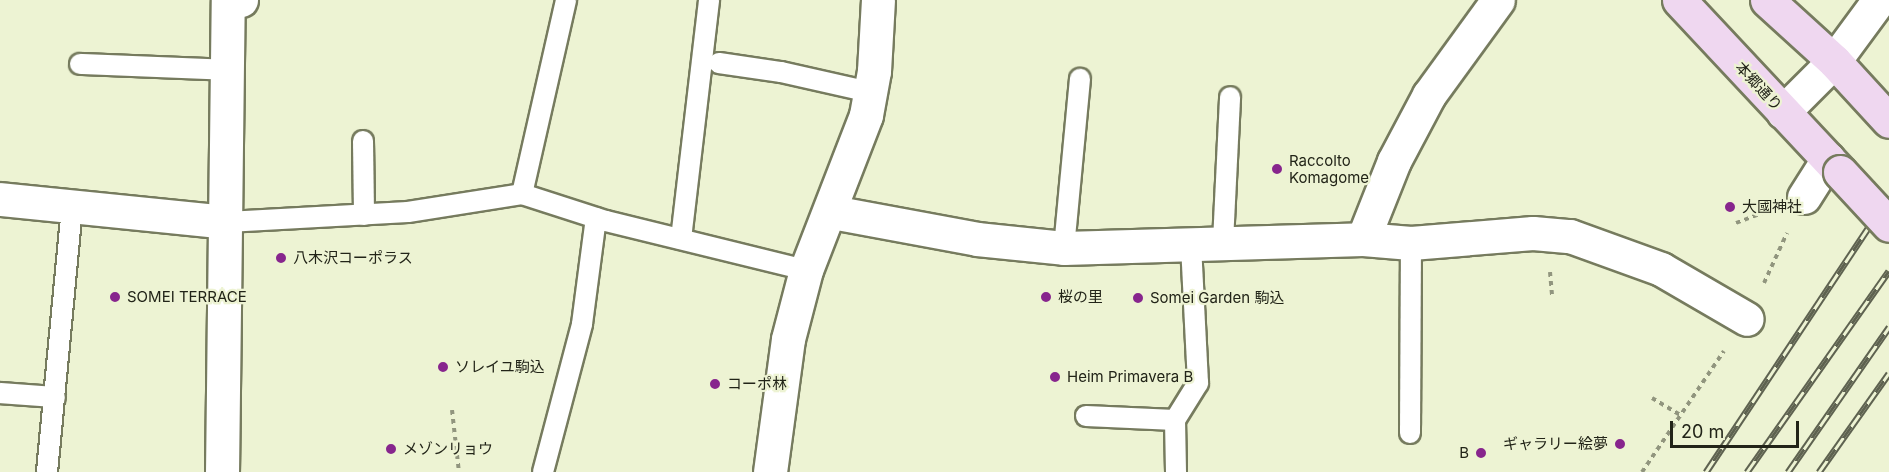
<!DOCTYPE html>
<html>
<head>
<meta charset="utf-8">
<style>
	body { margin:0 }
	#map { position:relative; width:1889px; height:472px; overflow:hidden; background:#edf3d3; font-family:Inter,"Noto Sans JP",sans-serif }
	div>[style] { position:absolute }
	.path>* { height:4px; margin-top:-2px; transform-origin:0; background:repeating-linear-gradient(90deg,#91957e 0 4.5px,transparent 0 9px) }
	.roads { filter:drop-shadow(2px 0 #767b5e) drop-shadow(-2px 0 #767b5e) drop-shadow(0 2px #767b5e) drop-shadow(0 -2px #767b5e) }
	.lane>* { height:20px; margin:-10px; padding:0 10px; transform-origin:10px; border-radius:10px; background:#fff }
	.street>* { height:33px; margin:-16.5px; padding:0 16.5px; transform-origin:16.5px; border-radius:16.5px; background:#fff }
	.secondary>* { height:33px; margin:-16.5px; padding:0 16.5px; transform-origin:16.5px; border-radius:16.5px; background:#efd7f0 }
	.rail>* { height:7px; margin-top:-3.5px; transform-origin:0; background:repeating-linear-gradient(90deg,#edf3d3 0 14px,#5e6250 0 28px); box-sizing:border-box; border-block:2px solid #5e6250 }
	.bridges { filter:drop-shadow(2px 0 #767b5e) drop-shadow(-2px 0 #767b5e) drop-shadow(0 2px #767b5e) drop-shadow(0 -2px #767b5e) }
	.secondary-bridge>* { height:33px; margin:-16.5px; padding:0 16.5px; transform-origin:16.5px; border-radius:16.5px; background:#efd7f0 }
	.dots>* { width:16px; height:16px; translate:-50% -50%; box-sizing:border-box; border:3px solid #edf3d3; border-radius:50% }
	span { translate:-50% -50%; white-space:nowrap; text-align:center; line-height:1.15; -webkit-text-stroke:4.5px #edf3d3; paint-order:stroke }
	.street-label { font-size:15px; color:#222418 }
	.poi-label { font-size:15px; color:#222418 }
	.left { translate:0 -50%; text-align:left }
	.right { translate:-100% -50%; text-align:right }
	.scale { position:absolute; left:1670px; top:421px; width:129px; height:27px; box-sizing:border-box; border:3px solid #222418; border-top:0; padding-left:8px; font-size:18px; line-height:21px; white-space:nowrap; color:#222418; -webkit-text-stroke:4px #edf3d3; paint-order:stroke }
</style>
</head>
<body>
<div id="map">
	<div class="path">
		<div style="left:1736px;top:223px;width:34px;rotate:-21deg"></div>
		<div style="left:1550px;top:272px;width:23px;rotate:85deg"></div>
		<div style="left:1764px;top:283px;width:55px;rotate:-65.3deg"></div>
		<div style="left:1652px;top:398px;width:33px;rotate:31deg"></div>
		<div style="left:452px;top:410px;width:62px;rotate:83.6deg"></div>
		<div style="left:1642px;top:472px;width:146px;rotate:-55.9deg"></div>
	</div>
	<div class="roads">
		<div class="lane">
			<div style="left:719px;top:63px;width:63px;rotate:8.3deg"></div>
			<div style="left:781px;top:72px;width:91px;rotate:12.7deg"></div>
			<div style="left:80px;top:64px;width:148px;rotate:2.3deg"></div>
			<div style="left:363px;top:141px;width:74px;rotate:89.2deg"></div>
			<div style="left:522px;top:194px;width:199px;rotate:-77.2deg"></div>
			<div style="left:227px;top:222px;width:181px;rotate:-3.2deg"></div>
			<div style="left:408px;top:212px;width:115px;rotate:-9deg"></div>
			<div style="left:522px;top:194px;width:88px;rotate:17.8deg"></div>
			<div style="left:606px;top:221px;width:206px;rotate:13.8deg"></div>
			<div style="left:681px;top:239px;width:241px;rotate:-83.3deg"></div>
			<div style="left:1223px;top:242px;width:145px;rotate:-87.2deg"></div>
			<div style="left:1064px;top:248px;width:170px;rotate:-84.6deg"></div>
			<div style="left:0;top:393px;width:55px;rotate:4.2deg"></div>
			<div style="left:1086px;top:416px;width:89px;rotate:2.6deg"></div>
			<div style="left:1410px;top:433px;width:190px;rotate:-89.7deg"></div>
			<div style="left:47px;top:472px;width:267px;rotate:-84.6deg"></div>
			<div style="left:543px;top:472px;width:153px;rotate:-75.2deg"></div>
			<div style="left:582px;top:324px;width:107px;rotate:-82.5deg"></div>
			<div style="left:1176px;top:472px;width:52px;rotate:-91.1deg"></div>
			<div style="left:1175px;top:420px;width:44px;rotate:-58.1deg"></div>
			<div style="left:1198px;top:383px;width:137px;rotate:-92.9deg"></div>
		</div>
		<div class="street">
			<div style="left:1783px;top:112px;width:72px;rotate:-45deg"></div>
			<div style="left:1834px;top:61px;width:76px;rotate:-53.6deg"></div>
			<div style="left:1804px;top:197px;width:45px;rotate:-57.7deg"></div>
			<div style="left:0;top:199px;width:228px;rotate:5.8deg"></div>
			<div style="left:832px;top:212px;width:147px;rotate:10.5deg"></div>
			<div style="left:977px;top:239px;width:87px;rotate:5.9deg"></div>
			<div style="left:1064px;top:248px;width:299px;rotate:-1.7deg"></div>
			<div style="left:1363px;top:239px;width:48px;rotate:4.8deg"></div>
			<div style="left:1411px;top:243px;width:122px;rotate:-4.7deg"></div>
			<div style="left:1533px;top:233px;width:37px;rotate:5deg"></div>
			<div style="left:1570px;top:236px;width:97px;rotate:19.9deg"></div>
			<div style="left:1661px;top:269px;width:99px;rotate:30.2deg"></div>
			<div style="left:1363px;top:239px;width:84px;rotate:-68.3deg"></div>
			<div style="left:1394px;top:161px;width:75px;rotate:-62.1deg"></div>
			<div style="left:1429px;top:95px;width:117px;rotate:-54deg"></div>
			<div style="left:222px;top:472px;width:472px;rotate:-89.3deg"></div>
			<div style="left:228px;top:0;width:13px"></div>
			<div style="left:770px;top:472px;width:134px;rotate:-82.3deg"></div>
			<div style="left:788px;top:339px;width:71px;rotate:-75.4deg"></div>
			<div style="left:806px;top:270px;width:166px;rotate:-68.8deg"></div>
			<div style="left:866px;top:115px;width:45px;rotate:-79.7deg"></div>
			<div style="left:874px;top:71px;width:71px;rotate:-86.8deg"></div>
		</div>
		<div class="secondary">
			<div style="left:1679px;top:0;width:236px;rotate:46.9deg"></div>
			<div style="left:1767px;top:0;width:91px;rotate:42.3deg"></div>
			<div style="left:1834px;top:61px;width:81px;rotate:47.5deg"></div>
		</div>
	</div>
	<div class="rail">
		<div style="left:1706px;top:472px;width:330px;rotate:-56.4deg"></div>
		<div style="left:1747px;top:472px;width:246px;rotate:-54.8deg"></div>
		<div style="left:1788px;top:472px;width:177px;rotate:-55.1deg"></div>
		<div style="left:1819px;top:472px;width:121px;rotate:-54.7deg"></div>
	</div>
	<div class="bridges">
		<div class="secondary-bridge">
			<div style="left:1840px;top:172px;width:72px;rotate:47.2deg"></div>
		</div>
	</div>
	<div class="dots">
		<div style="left:1277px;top:169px;background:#87258d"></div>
		<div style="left:1730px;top:207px;background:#87258d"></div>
		<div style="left:281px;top:258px;background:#87258d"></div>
		<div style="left:115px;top:297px;background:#87258d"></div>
		<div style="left:1046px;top:297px;background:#87258d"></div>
		<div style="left:1138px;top:298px;background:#87258d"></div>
		<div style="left:443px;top:367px;background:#87258d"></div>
		<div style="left:1055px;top:377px;background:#87258d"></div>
		<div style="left:715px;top:384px;background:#87258d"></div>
		<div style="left:1620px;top:444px;background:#87258d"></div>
		<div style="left:391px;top:449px;background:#87258d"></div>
		<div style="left:1481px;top:453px;background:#87258d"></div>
	</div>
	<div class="street-label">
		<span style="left:1759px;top:86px;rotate:47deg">本郷通り</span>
	</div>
	<div class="poi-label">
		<span class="left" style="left:1289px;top:169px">Raccolto<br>Komagome</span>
		<span class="left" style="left:1742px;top:207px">大國神社</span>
		<span class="left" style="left:293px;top:258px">八木沢コーポラス</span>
		<span class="left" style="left:127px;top:297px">SOMEI TERRACE</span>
		<span class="left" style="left:1058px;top:297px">桜の里</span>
		<span class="left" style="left:1150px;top:298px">Somei Garden 駒込</span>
		<span class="left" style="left:455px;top:367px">ソレイユ駒込</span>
		<span class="left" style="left:1067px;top:377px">Heim Primavera B</span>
		<span class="left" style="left:727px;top:384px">コーポ林</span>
		<span class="right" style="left:1608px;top:444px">ギャラリー絵夢</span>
		<span class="left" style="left:403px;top:449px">メゾンリョウ</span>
		<span class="right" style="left:1469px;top:453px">B</span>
	</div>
	<div class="scale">20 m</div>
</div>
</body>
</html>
